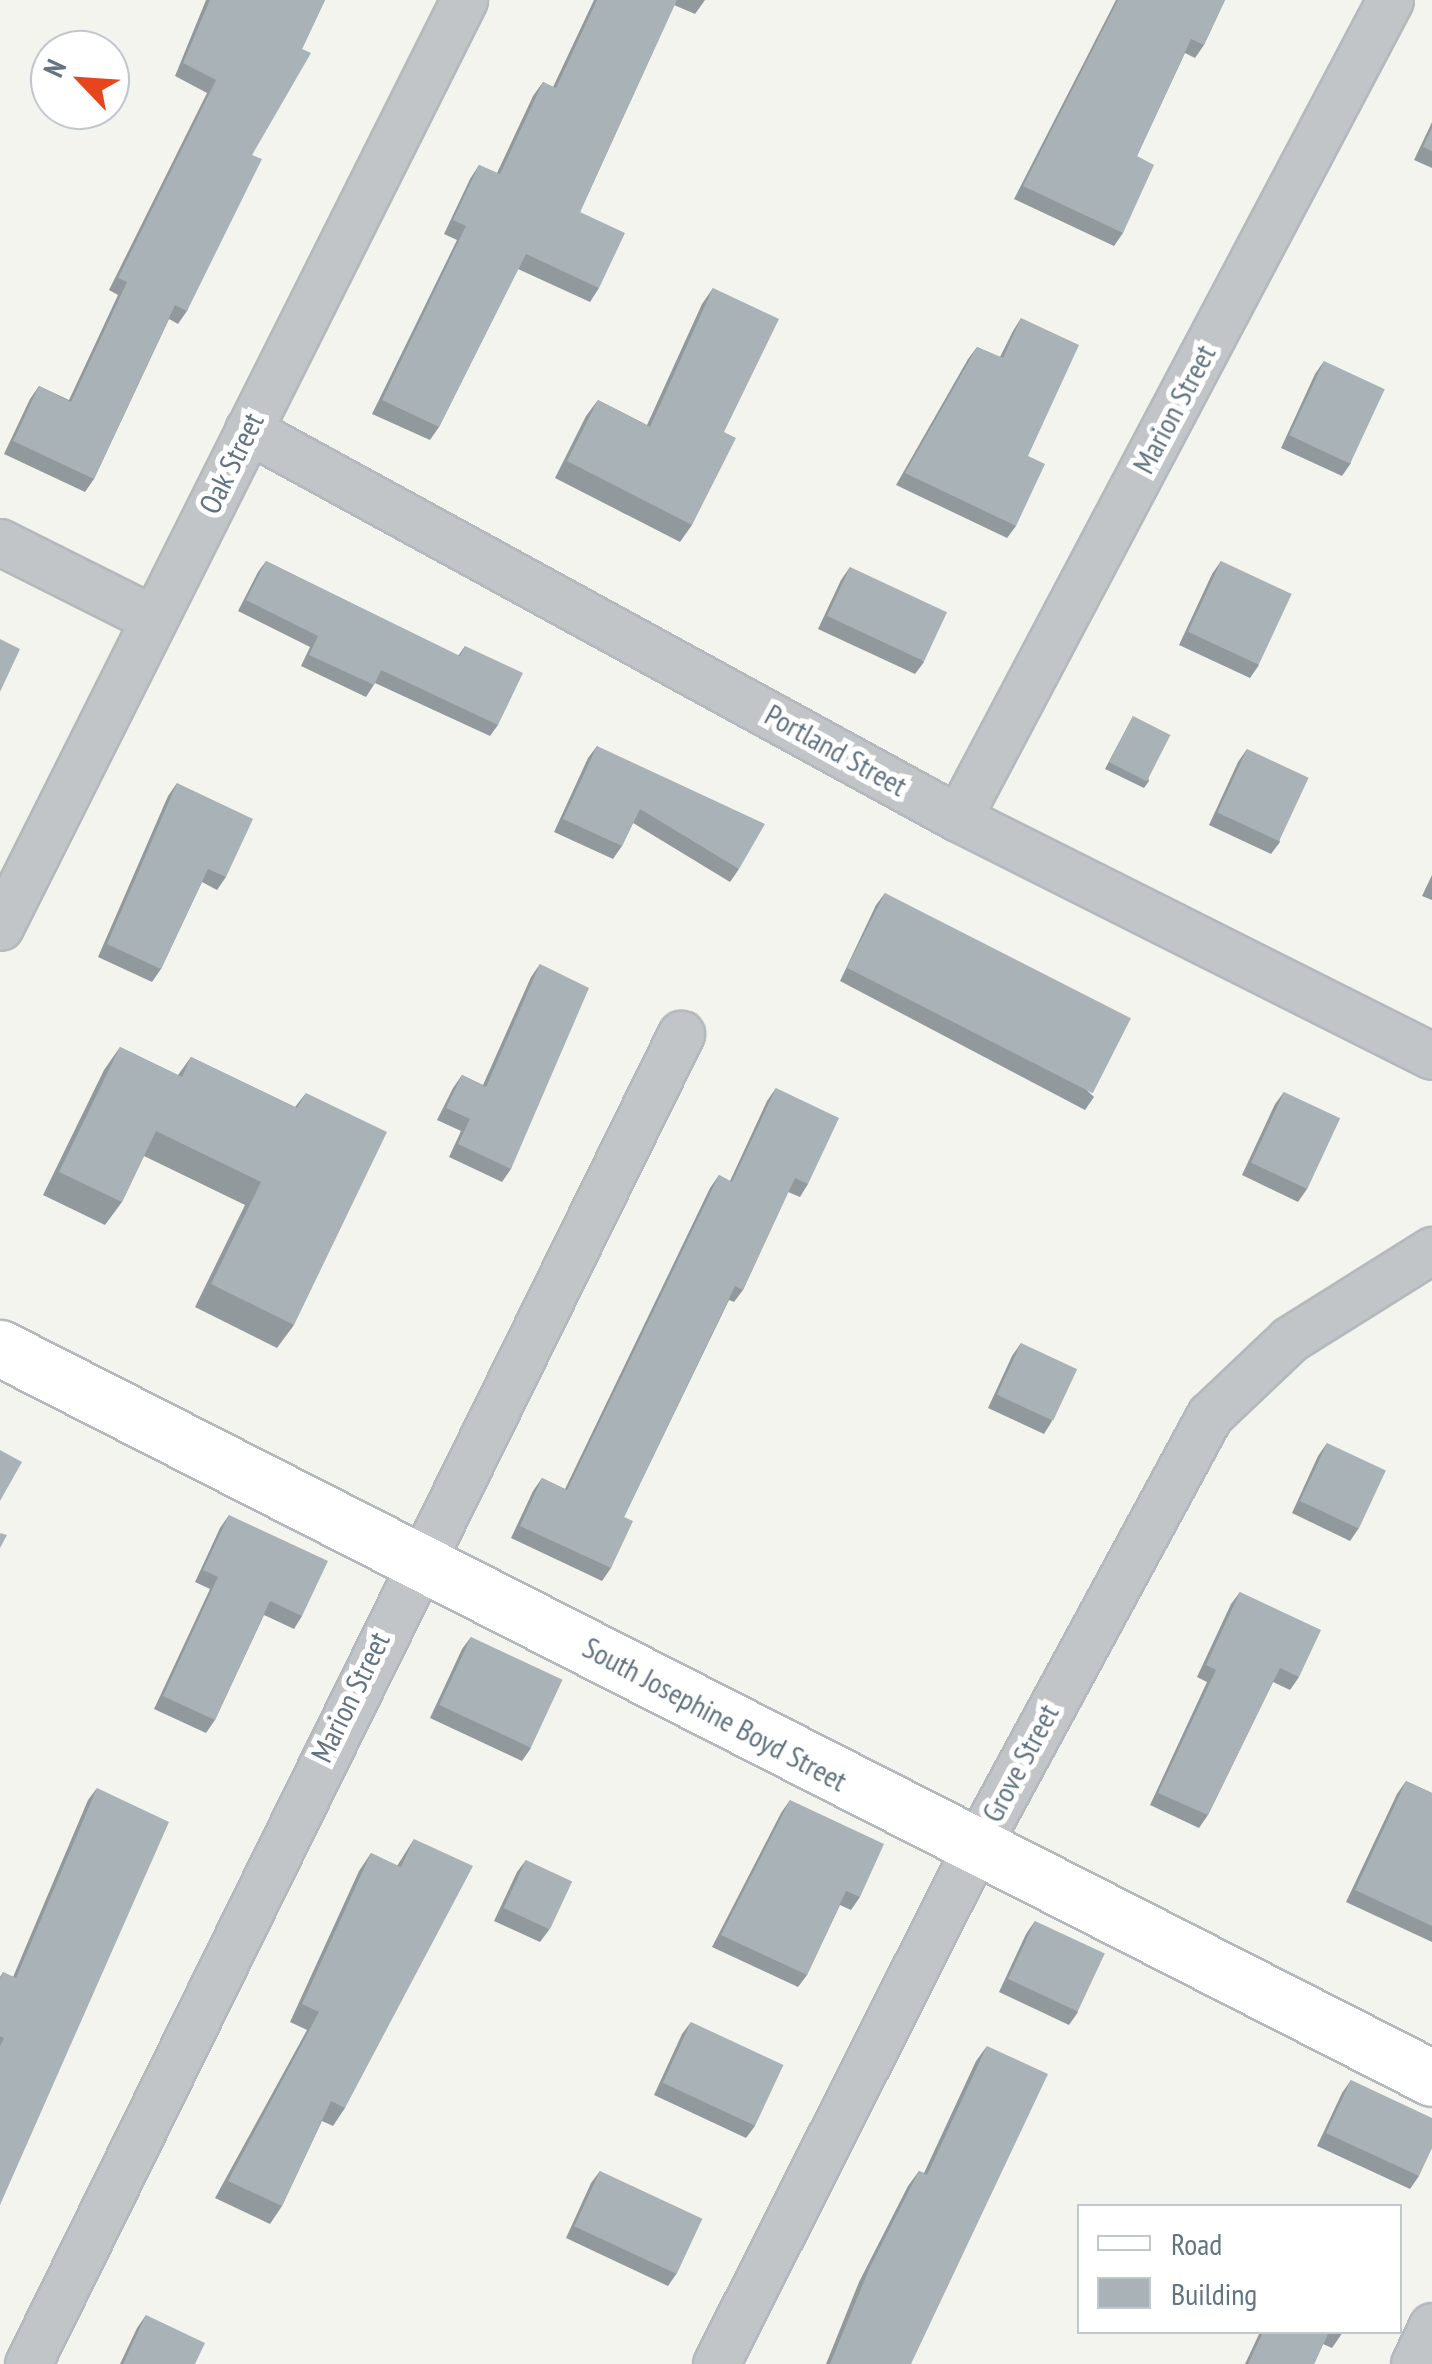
<!DOCTYPE html>
<html>
<head>
<meta charset="utf-8">
<style>
	body { margin:0 }
	#map { position:relative; width:1432px; height:2364px; overflow:hidden; background:#f4f4ef; font-family:"PT Sans Narrow",sans-serif }
	div>[style] { position:absolute }
	.roads { filter:drop-shadow(2px 0 #b3b9bc) drop-shadow(-2px 0 #b3b9bc) drop-shadow(0 2px #b3b9bc) drop-shadow(0 -2px #b3b9bc) }
	.street>* { height:45px; margin:-22.5px; padding:0 22.5px; transform-origin:22.5px; border-radius:22.5px; background:#c1c5c8 }
	.secondary>* { height:55px; margin:-27.5px; padding:0 27.5px; transform-origin:27.5px; border-radius:27.5px; background:#fff }
	.wall>* { inset:0; background:#91999d }
	.building>* { inset:0; background:#a9b2b6; transform-origin:0 0 }
	span { translate:-50% -50%; white-space:nowrap; text-align:center; line-height:1.15; -webkit-text-stroke:10px #fff; paint-order:stroke }
	.street-label { font-size:30px; color:#627481 }
	.legend { position:absolute; left:1077px; top:2204px; width:325px; height:130px; box-sizing:border-box; background:#fff; border:2px solid #c0c7cd; margin:0; padding:12px 18px; list-style:none; font-size:30px; color:#627481 }
	.legend li { display:flex; align-items:center; gap:20px; height:50px }
	.legend b { width:50px; border:2px solid #c0c7cd }
	.north { position:absolute; left:30px; top:30px; width:100px; height:100px; box-sizing:border-box; background:#fff; border:2px solid #c0c7cd; border-radius:50%; rotate:295deg; font-size:28px; font-weight:700; line-height:40px; text-align:center; color:#627481 }
	.north::after { content:''; display:block; margin:auto; width:35px; height:45px; background:#e7461d; clip-path:polygon(50% 0,100% 100%,50% 72%,0 100%) }
</style>
</head>
<body>
<div id="map">
	<div class="roads">
		<div class="street">
			<div style="left:248px;top:430px;width:809px;rotate:28.66deg"></div>
			<div style="left:958px;top:818px;width:530px;rotate:26.66deg"></div>
			<div style="left:0;top:542px;width:172px;rotate:26.6deg"></div>
			<div style="left:958px;top:818px;width:925px;rotate:-62.16deg"></div>
			<div style="left:0;top:927px;width:1037px;rotate:-63.41deg"></div>
			<div style="left:28px;top:2364px;width:1482px;rotate:-63.85deg"></div>
			<div style="left:716px;top:2364px;width:574px;rotate:-63.3deg"></div>
			<div style="left:974px;top:1851px;width:496px;rotate:-61.6deg"></div>
			<div style="left:1210px;top:1415px;width:110px;rotate:-43.5deg"></div>
			<div style="left:1290px;top:1339px;width:168px;rotate:-32.1deg"></div>
			<div style="left:1414px;top:2364px;width:42px;rotate:-64.7deg"></div>
		</div>
		<div class="secondary">
			<div style="left:0;top:1348px;width:1607px;rotate:27.01deg"></div>
		</div>
	</div>
	<div class="wall">
		<div style="clip-path:polygon(206px 0,325px 0,252px 155px,187px 311px,178px 324px,169px 319px,94px 479px,85px 492px,4px 454px,30px 399px,39px 386px,69px 400px,118px 295px,109px 290px,207px 93px,175px 76px)"></div>
		<div style="clip-path:polygon(594px 0,705px 0,695px 14px,674px 5px,580px 212px,599px 288px,590px 302px,518px 269px,439px 427px,430px 440px,372px 414px,457px 240px,444px 234px,470px 179px,479px 165px,497px 173px,533px 96px,543px 82px,553px 87px)"></div>
		<div style="clip-path:polygon(1116px 0,1225px 0,1204px 45px,1195px 58px,1185px 53px,1137px 156px,1123px 233px,1114px 246px,1014px 199px)"></div>
		<div style="clip-path:polygon(1432px 122px,1432px 168px,1414px 160px)"></div>
		<div style="clip-path:polygon(713px 288px,724px 432px,692px 525px,680px 542px,555px 478px,586px 416px,598px 400px,647px 425px,702px 304px)"></div>
		<div style="clip-path:polygon(1021px 318px,1028px 456px,1016px 526px,1007px 538px,896px 485px,968px 359px,977px 347px,1000px 357px,1013px 331px)"></div>
		<div style="clip-path:polygon(1324px 361px,1351px 463px,1342px 476px,1281px 448px,1315px 374px)"></div>
		<div style="clip-path:polygon(266px 561px,458px 656px,465px 646px,498px 725px,490px 736px,375px 683px,366px 697px,301px 666px,310px 647px,238px 611px,258px 572px)"></div>
		<div style="clip-path:polygon(1221px 561px,1259px 665px,1250px 678px,1179px 645px,1212px 574px)"></div>
		<div style="clip-path:polygon(850px 567px,924px 662px,915px 674px,818px 629px,841px 580px)"></div>
		<div style="clip-path:polygon(1133px 716px,1149px 781px,1144px 788px,1105px 769px)"></div>
		<div style="clip-path:polygon(597px 746px,739px 869px,730px 882px,633px 823px,622px 846px,613px 859px,554px 832px,588px 758px)"></div>
		<div style="clip-path:polygon(1247px 749px,1280px 842px,1271px 854px,1209px 825px,1238px 762px)"></div>
		<div style="clip-path:polygon(177px 783px,226px 877px,217px 890px,202px 882px,161px 969px,152px 982px,98px 957px,168px 796px)"></div>
		<div style="clip-path:polygon(1432px 875px,1432px 900px,1422px 896px)"></div>
		<div style="clip-path:polygon(885px 893px,1094px 1097px,1085px 1110px,840px 981px,876px 905px)"></div>
		<div style="clip-path:polygon(540px 964px,511px 1169px,502px 1182px,449px 1157px,461px 1131px,437px 1120px,453px 1088px,462px 1075px,483px 1085px,531px 977px)"></div>
		<div style="clip-path:polygon(120px 1047px,178px 1075px,191px 1057px,295px 1107px,306px 1093px,294px 1325px,277px 1348px,195px 1307px,245px 1205px,144px 1156px,122px 1202px,105px 1225px,43px 1195px,104px 1070px)"></div>
		<div style="clip-path:polygon(776px 1088px,808px 1184px,800px 1197px,788px 1192px,743px 1290px,734px 1302px,729px 1300px,624px 1517px,611px 1568px,602px 1581px,511px 1538px,533px 1491px,542px 1478px,565px 1489px,710px 1188px,719px 1175px,730px 1181px,767px 1101px)"></div>
		<div style="clip-path:polygon(1284px 1092px,1307px 1189px,1298px 1202px,1242px 1175px,1275px 1104px)"></div>
		<div style="clip-path:polygon(1021px 1343px,1052px 1421px,1044px 1434px,988px 1408px,1012px 1356px)"></div>
		<div style="clip-path:polygon(1327px 1443px,1359px 1528px,1350px 1541px,1292px 1513px,1318px 1456px)"></div>
		<div style="clip-path:polygon(229px 1515px,302px 1616px,294px 1629px,264px 1615px,215px 1720px,206px 1733px,154px 1709px,210px 1589px,195px 1582px,220px 1528px)"></div>
		<div style="clip-path:polygon(1240px 1592px,1299px 1677px,1290px 1690px,1273px 1682px,1208px 1815px,1199px 1828px,1150px 1805px,1207px 1682px,1197px 1677px,1231px 1604px)"></div>
		<div style="clip-path:polygon(471px 1637px,531px 1748px,522px 1761px,430px 1718px,462px 1649px)"></div>
		<div style="clip-path:polygon(1406px 1781px,1432px 1793px,1432px 1942px,1346px 1902px,1397px 1794px)"></div>
		<div style="clip-path:polygon(97px 1788px,0 2205px,0 1977px,3px 1972px,13px 1977px,88px 1800px)"></div>
		<div style="clip-path:polygon(790px 1800px,860px 1897px,851px 1910px,840px 1905px,807px 1975px,798px 1987px,712px 1947px,781px 1813px)"></div>
		<div style="clip-path:polygon(414px 1839px,345px 2108px,333px 2126px,322px 2121px,282px 2206px,270px 2224px,215px 2198px,307px 2030px,290px 2022px,359px 1871px,371px 1853px,397px 1866px)"></div>
		<div style="clip-path:polygon(526px 1860px,549px 1930px,540px 1942px,494px 1921px,517px 1872px)"></div>
		<div style="clip-path:polygon(1035px 1921px,1078px 2012px,1069px 2025px,999px 1992px,1026px 1934px)"></div>
		<div style="clip-path:polygon(691px 2022px,755px 2126px,746px 2138px,654px 2095px,682px 2034px)"></div>
		<div style="clip-path:polygon(987px 2046px,911px 2364px,826px 2364px,859px 2282px,908px 2186px,919px 2171px,924px 2173px,976px 2061px)"></div>
		<div style="clip-path:polygon(1351px 2080px,1419px 2176px,1410px 2189px,1317px 2146px,1342px 2093px)"></div>
		<div style="clip-path:polygon(600px 2171px,677px 2273px,668px 2286px,566px 2238px,591px 2183px)"></div>
		<div style="clip-path:polygon(146px 2315px,195px 2364px,120px 2364px,137px 2328px)"></div>
		<div style="clip-path:polygon(1260px 2332px,1343px 2332px,1332px 2348px,1323px 2344px,1314px 2364px,1245px 2364px)"></div>
	</div>
	<div class="building">
		<div style="clip-path:polygon(210px 0,325px 0,302px 49px,311px 53px,252px 155px,262px 159px,187px 311px,175px 305px,94px 479px,13px 441px,39px 386px,71px 402px,127px 282px,118px 278px,216px 80px,183px 63px)"></div>
		<div style="clip-path:polygon(597px 0,677px 0,580px 212px,625px 233px,599px 288px,526px 254px,439px 427px,382px 400px,466px 226px,453px 220px,479px 165px,500px 174px,543px 82px,556px 88px)"></div>
		<div style="clip-path:polygon(1118px 0,1225px 0,1204px 45px,1191px 39px,1137px 156px,1154px 165px,1123px 233px,1023px 186px)"></div>
		<div style="clip-path:polygon(1432px 128px,1432px 151px,1423px 147px)"></div>
		<div style="clip-path:polygon(713px 288px,779px 319px,724px 432px,736px 438px,692px 525px,567px 461px,598px 400px,650px 427px)"></div>
		<div style="clip-path:polygon(1021px 318px,1079px 345px,1028px 456px,1045px 464px,1016px 526px,905px 473px,977px 347px,1003px 358px)"></div>
		<div style="left:1324px;top:361px;width:67px;height:82px;rotate:25deg"></div>
		<div style="clip-path:polygon(266px 561px,460px 656px,465px 646px,523px 673px,498px 725px,381px 670px,374px 685px,309px 655px,318px 636px,246px 600px)"></div>
		<div style="left:1221px;top:561px;width:78px;height:78px;rotate:25deg"></div>
		<div style="left:850px;top:567px;width:107px;height:54px;rotate:25deg"></div>
		<div style="clip-path:polygon(0 639px,20px 649px,0 692px)"></div>
		<div style="left:1133px;top:716px;width:42px;height:52px;rotate:27deg"></div>
		<div style="clip-path:polygon(597px 746px,765px 824px,739px 869px,640px 809px,622px 846px,563px 819px)"></div>
		<div style="left:1247px;top:749px;width:68px;height:70px;rotate:25deg"></div>
		<div style="clip-path:polygon(177px 783px,253px 819px,226px 877px,208px 869px,161px 969px,107px 944px)"></div>
		<div style="left:885px;top:893px;width:276px;height:84px;rotate:27deg"></div>
		<div style="clip-path:polygon(540px 964px,589px 988px,511px 1169px,458px 1144px,470px 1119px,446px 1108px,462px 1075px,486px 1087px)"></div>
		<div style="clip-path:polygon(120px 1047px,182px 1077px,191px 1057px,297px 1108px,306px 1093px,387px 1132px,294px 1325px,211px 1284px,261px 1182px,156px 1131px,122px 1202px,59px 1172px)"></div>
		<div style="clip-path:polygon(776px 1088px,839px 1118px,808px 1184px,795px 1178px,743px 1290px,735px 1286px,624px 1517px,633px 1521px,611px 1568px,520px 1526px,542px 1478px,567px 1490px,719px 1175px,732px 1182px)"></div>
		<div style="left:1284px;top:1092px;width:62px;height:78px;rotate:25deg"></div>
		<div style="left:1021px;top:1343px;width:62px;height:57px;rotate:25deg"></div>
		<div style="left:1327px;top:1443px;width:65px;height:64px;rotate:25deg"></div>
		<div style="clip-path:polygon(0 1450px,22px 1462px,0 1501px)"></div>
		<div style="clip-path:polygon(229px 1515px,328px 1561px,302px 1616px,270px 1601px,215px 1720px,163px 1696px,218px 1577px,203px 1570px)"></div>
		<div style="clip-path:polygon(0 1533px,7px 1535px,0 1548px)"></div>
		<div style="clip-path:polygon(1240px 1592px,1321px 1630px,1299px 1677px,1280px 1668px,1208px 1815px,1158px 1793px,1216px 1670px,1206px 1665px)"></div>
		<div style="left:471px;top:1637px;width:101px;height:75px;rotate:25deg"></div>
		<div style="clip-path:polygon(1406px 1781px,1432px 1793px,1432px 1926px,1355px 1890px)"></div>
		<div style="clip-path:polygon(97px 1788px,169px 1822px,0 2205px,0 2046px,4px 2038px,0 2036px,0 1979px,3px 1972px,16px 1978px)"></div>
		<div style="clip-path:polygon(790px 1800px,884px 1844px,860px 1897px,846px 1891px,807px 1975px,721px 1935px)"></div>
		<div style="clip-path:polygon(414px 1839px,473px 1866px,345px 2108px,331px 2101px,282px 2206px,228px 2181px,319px 2012px,302px 2004px,371px 1853px,401px 1867px)"></div>
		<div style="left:526px;top:1860px;width:51px;height:53px;rotate:25deg"></div>
		<div style="left:1035px;top:1921px;width:77px;height:64px;rotate:25deg"></div>
		<div style="left:691px;top:2022px;width:102px;height:67px;rotate:25deg"></div>
		<div style="clip-path:polygon(987px 2046px,1048px 2074px,911px 2364px,830px 2364px,870px 2267px,919px 2171px,927px 2175px)"></div>
		<div style="clip-path:polygon(1351px 2080px,1432px 2118px,1432px 2148px,1419px 2176px,1326px 2133px)"></div>
		<div style="left:600px;top:2171px;width:113px;height:61px;rotate:25deg"></div>
		<div style="clip-path:polygon(146px 2315px,205px 2343px,195px 2364px,123px 2364px)"></div>
		<div style="clip-path:polygon(1263px 2332px,1329px 2332px,1314px 2364px,1248px 2364px)"></div>
	</div>
	<div class="street-label">
		<span style="left:1174px;top:409px;rotate:-62deg">Marion Street</span>
		<span style="left:231px;top:463px;rotate:-64deg">Oak Street</span>
		<span style="left:836px;top:750px;rotate:29deg">Portland Street</span>
		<span style="left:350px;top:1697px;rotate:-64deg">Marion Street</span>
		<span style="left:715px;top:1714px;rotate:28deg">South Josephine Boyd Street</span>
		<span style="left:1020px;top:1763px;rotate:-62deg">Grove Street</span>
	</div>
	<ul class="legend">
	<li><b style="height:12px;background:#fff"></b>Road</li>
	<li><b style="height:28px;background:#a9b2b6"></b>Building</li>
	</ul>
	<div class="north">N</div>
</div>
</body>
</html>
